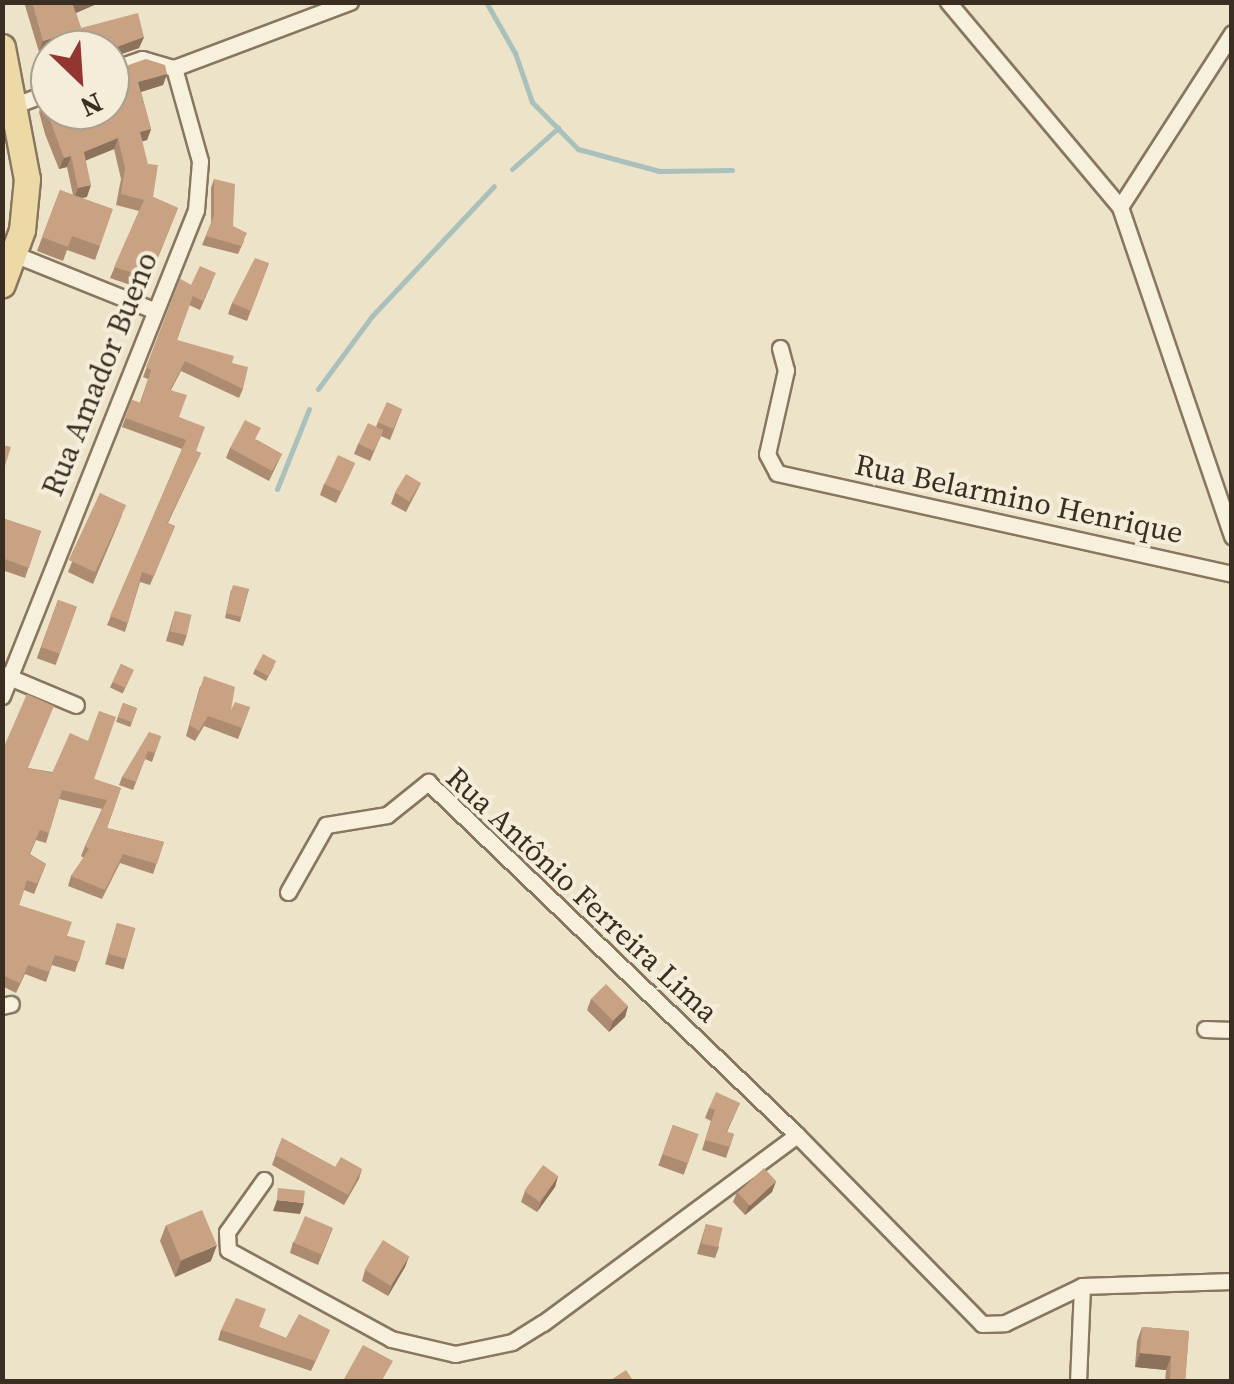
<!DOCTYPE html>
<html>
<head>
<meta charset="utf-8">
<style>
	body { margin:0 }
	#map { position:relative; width:1234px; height:1384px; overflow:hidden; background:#ece3c9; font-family:"Source Serif 4",serif }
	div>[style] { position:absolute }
	.stream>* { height:5px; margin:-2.5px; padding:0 2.5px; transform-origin:2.5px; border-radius:2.5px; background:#aac1bb }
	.roads { filter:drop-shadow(2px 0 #88765f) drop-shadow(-2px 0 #88765f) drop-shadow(0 2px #88765f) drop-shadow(0 -2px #88765f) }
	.minor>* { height:15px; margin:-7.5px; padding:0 7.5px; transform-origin:7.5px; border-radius:7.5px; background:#f7f0dd }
	.primary>* { height:25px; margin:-12.5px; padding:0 12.5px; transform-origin:12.5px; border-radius:12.5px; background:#ecd9a5 }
	.wall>* { inset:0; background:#ac8b70; transform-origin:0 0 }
	.shaded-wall>* { inset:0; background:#8c715b }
	.building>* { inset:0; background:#c8a282; transform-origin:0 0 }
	span { translate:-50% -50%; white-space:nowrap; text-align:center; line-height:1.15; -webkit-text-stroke:8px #f4edd9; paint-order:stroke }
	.street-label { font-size:30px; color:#392e21 }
	.frame { position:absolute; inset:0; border:5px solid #392e21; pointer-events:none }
	.north { position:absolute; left:30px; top:30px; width:100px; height:100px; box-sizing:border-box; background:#f4edd9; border:2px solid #a9a18f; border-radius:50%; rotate:155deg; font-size:28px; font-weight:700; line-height:40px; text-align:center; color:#392e21 }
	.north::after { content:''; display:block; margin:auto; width:35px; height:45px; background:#933632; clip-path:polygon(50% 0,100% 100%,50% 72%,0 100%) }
</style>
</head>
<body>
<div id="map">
	<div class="stream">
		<div style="left:486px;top:2px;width:59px;rotate:60.4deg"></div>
		<div style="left:515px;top:53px;width:52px;rotate:70.9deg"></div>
		<div style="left:532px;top:102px;width:66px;rotate:45.6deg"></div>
		<div style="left:578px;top:149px;width:84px;rotate:15.2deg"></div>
		<div style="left:659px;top:171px;width:73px;rotate:-0.8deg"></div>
		<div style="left:512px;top:169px;width:62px;rotate:-41.7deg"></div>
		<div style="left:318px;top:389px;width:91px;rotate:-53.5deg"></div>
		<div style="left:372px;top:316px;width:178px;rotate:-46.8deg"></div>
		<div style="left:277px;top:489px;width:86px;rotate:-68.2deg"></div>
	</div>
	<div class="roads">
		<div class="minor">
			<div style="left:948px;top:2px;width:268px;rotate:50deg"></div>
			<div style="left:1120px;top:207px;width:348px;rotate:71.2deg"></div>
			<div style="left:110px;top:70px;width:34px;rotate:-19deg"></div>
			<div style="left:142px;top:59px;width:33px;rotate:16deg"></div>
			<div style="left:174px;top:68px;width:188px;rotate:-20.6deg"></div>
			<div style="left:18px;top:104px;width:34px;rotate:-21deg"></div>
			<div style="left:1120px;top:207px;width:207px;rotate:-57.2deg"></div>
			<div style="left:14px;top:254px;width:150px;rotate:21.9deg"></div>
			<div style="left:780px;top:348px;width:23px;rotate:75deg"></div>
			<div style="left:786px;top:370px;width:86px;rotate:102.7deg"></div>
			<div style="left:767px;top:454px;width:21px;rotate:62deg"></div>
			<div style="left:777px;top:473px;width:466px;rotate:12.5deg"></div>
			<div style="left:2px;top:674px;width:80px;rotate:22.7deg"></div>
			<div style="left:2px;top:696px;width:523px;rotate:-68.24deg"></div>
			<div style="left:196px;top:210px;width:49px;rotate:-85.3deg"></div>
			<div style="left:200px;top:161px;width:97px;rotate:-105.6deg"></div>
			<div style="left:288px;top:892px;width:77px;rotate:-60.4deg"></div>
			<div style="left:326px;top:825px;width:62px;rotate:-9.3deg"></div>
			<div style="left:387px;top:815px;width:53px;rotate:-38.8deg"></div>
			<div style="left:428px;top:782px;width:511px;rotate:43.73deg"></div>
			<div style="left:797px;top:1135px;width:264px;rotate:45.6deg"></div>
			<div style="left:982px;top:1324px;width:23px;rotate:-2deg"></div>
			<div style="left:1005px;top:1323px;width:85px;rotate:-25.7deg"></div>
			<div style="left:1082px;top:1286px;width:150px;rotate:-1.9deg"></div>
			<div style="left:2px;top:1006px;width:9px;rotate:-13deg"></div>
			<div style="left:1205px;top:1029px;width:27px;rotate:2deg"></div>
			<div style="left:264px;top:1180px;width:64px;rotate:125.4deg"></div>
			<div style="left:227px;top:1232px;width:18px;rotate:87deg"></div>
			<div style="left:228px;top:1250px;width:186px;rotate:28.6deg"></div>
			<div style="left:391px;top:1339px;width:66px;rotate:13.2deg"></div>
			<div style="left:455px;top:1354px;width:58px;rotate:-11.9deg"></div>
			<div style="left:512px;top:1342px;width:36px;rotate:-32deg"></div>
			<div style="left:543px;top:1323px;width:316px;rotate:-36.5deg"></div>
			<div style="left:1078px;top:1382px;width:96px;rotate:-87.6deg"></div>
		</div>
		<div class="primary">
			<div style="left:2px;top:47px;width:134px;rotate:79.3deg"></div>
			<div style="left:27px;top:179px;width:51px;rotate:95.6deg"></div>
			<div style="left:22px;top:230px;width:58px;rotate:110.3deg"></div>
		</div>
	</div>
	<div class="wall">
		<div style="clip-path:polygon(24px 2px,101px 2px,76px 13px,81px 28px,144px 37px,139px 48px,110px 58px,110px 50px,58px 50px,57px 48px,39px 52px)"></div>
		<div style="clip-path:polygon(117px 69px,167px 74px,163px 85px,141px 92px,151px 129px,147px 140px,142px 141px,153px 197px,178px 208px,145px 290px,110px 278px,139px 211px,116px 205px,121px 179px,114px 149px,85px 161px,87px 197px,81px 198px,100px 246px,95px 260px,67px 250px,63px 261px,37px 251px,60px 190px,73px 195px,67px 167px,59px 169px,45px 134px,39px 112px,43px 101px,110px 110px)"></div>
		<div style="clip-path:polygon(214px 179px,233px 226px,244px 241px,238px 254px,202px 245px,211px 223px,211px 188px)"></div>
		<div style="clip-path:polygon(269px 263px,247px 321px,228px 314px,232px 303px)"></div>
		<div style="clip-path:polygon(180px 279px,191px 285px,212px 282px,200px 310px,189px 305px,177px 340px,232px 363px,243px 389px,239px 398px,181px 371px,171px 390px,179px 417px,196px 451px,201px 453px,168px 523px,175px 526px,150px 585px,140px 582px,125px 632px,107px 625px,182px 449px,122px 427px,132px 400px,140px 403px,148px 379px,143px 377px)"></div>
		<div style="clip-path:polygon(402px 409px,390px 440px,381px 436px,370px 461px,354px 454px,358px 444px,376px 427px,378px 422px)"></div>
		<div style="clip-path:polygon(257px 440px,282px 454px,269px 481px,226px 458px,230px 448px)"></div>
		<div style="clip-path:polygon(355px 463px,336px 503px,320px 495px,324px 484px)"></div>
		<div style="clip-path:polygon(421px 483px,406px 512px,391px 504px,395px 493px)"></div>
		<div style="clip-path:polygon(100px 493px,122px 515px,93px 584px,68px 572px)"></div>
		<div style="clip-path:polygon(2px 518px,41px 531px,25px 578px,2px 570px)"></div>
		<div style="clip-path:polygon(249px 589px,240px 622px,225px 618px,231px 590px)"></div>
		<div style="left:58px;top:600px;width:20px;height:62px;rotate:20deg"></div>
		<div style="clip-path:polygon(175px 611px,187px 635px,183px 646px,166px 641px)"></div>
		<div style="left:121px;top:664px;width:14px;height:26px;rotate:25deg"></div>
		<div style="clip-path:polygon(274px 666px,266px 681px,253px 674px,255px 669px)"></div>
		<div style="clip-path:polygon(200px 686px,231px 710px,250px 707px,238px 739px,204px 726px,195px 741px,186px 736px)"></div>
		<div style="left:123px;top:703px;width:15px;height:20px;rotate:20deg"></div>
		<div style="clip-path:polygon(161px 736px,152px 762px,145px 759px,133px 790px,119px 785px,122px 777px)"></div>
		<div style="clip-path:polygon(2px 751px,28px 768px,94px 779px,121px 788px,107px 828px,164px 842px,153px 874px,120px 863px,102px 899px,68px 886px,71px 876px,84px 858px,81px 856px,85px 846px,102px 809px,59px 799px,46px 843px,36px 840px,30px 854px,46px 864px,34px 894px,24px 890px,19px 905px,67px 936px,85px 941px,75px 972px,52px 965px,46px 982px,25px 974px,16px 993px,2px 986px)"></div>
		<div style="left:117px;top:923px;width:19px;height:43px;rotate:16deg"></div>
		<div style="clip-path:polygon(591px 999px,628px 1006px,625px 1017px,609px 1032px,587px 1010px)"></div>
		<div style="clip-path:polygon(740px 1103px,727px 1132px,734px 1134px,726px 1158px,702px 1150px,711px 1121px,705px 1118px,709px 1108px)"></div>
		<div style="left:673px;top:1125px;width:27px;height:43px;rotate:20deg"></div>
		<div style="clip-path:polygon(282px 1138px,335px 1167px,362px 1169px,359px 1179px,344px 1205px,272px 1165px)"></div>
		<div style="clip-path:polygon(558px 1176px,555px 1187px,537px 1212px,521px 1202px,525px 1191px)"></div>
		<div style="clip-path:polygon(776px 1181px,772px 1192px,745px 1215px,733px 1202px,737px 1192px)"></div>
		<div style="clip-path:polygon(706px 1224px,719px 1247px,715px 1258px,697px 1254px)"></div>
		<div style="clip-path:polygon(166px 1225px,211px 1261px,175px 1277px,160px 1241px)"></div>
		<div style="clip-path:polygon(333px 1228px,318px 1265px,290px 1253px,293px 1242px)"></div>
		<div style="clip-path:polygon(409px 1256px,405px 1267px,388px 1296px,362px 1281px,365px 1270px)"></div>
		<div style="clip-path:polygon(259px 1327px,286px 1338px,330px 1330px,311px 1371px,218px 1340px,221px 1330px)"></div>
		<div style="clip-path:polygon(1142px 1327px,1189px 1331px,1185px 1382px,1165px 1382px,1166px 1370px,1135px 1367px,1137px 1341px)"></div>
	</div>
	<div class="shaded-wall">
		<div style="clip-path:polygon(78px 2px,101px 2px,69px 16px,73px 5px)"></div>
		<div style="clip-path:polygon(61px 36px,57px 48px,39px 52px,43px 41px)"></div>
		<div style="clip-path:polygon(144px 37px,139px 48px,110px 58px,110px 48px)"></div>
		<div style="clip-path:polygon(167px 74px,163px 85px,134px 94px,138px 82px)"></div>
		<div style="clip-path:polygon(151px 129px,147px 140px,136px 143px,140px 132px)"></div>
		<div style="clip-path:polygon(118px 138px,114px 149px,79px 163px,84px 152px)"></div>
		<div style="clip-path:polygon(71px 156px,67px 167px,59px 169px,64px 158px)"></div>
		<div style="clip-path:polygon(91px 185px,87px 197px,74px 199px,78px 188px)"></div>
		<div style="clip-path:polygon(628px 1006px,625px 1017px,609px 1032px,613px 1021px)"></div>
		<div style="clip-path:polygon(558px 1176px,555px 1187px,537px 1212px,541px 1202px)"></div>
		<div style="clip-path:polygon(776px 1181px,772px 1192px,745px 1215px,749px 1205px)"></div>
		<div style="clip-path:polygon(277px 1200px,304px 1203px,300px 1214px,273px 1211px)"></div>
		<div style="clip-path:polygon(217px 1245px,211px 1261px,175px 1277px,181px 1261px)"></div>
		<div style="clip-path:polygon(409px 1256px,405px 1267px,388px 1296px,392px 1285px)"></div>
		<div style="clip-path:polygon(1140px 1353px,1171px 1356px,1166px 1370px,1135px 1367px)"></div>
	</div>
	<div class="building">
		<div style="clip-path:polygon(32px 2px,78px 2px,73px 5px,81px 28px,138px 13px,144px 37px,109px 50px,66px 50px,61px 36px,43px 41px)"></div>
		<div style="clip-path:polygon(146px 59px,165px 65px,167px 74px,138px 82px,151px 129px,140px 132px,148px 164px,158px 165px,153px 197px,178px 208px,149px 278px,114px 267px,144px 200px,121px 194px,125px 168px,118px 138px,84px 152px,91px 185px,78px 188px,71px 156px,64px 158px,43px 101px,50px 99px,50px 110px,110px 110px,110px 66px,117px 69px)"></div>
		<div style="clip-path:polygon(214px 179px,235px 184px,233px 226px,247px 233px,241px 246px,206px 236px,214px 215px)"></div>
		<div style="clip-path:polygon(60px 190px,113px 209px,100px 246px,72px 236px,68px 247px,42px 237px)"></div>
		<div style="clip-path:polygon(255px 258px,269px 263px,251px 311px,232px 303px)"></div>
		<div style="clip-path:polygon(200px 266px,216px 273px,203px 301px,193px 296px,177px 340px,234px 356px,232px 363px,248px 367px,243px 389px,185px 361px,170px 390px,187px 395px,179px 417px,205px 427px,196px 451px,201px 453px,167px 523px,175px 526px,154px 576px,142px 572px,128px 623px,110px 616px,186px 440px,125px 418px,132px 400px,141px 403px,151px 370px,146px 367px,180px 279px,191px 285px)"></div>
		<div style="left:387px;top:402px;width:17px;height:22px;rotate:25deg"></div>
		<div style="clip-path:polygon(245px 420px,261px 428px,255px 439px,282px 454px,272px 471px,230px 448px)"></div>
		<div style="left:368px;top:423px;width:17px;height:23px;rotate:25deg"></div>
		<div style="clip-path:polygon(2px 445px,11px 447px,3px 472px,2px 472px)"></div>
		<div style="left:338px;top:455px;width:19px;height:32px;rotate:25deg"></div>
		<div style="left:406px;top:474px;width:17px;height:22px;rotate:31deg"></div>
		<div style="left:100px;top:493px;width:29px;height:74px;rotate:25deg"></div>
		<div style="clip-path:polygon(2px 518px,41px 531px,29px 568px,2px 558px)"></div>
		<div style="left:233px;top:585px;width:16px;height:29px;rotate:14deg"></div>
		<div style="left:58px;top:600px;width:20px;height:50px;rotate:20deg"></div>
		<div style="left:175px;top:611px;width:17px;height:21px;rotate:13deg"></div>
		<div style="left:263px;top:654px;width:15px;height:17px;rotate:28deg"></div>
		<div style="left:121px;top:664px;width:14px;height:20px;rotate:25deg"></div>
		<div style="clip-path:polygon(204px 676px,235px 687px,231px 710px,235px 702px,250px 707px,242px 728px,208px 716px,199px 731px,189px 725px)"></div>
		<div style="clip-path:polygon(27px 694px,54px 706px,28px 768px,52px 773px,70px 733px,88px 741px,99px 711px,116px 717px,94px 779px,121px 788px,107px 828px,164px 842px,157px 864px,123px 854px,105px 890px,71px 876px,89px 849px,85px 846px,107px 800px,62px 790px,49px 833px,40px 830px,29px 854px,46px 864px,37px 884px,27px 880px,19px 905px,72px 922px,67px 936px,85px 941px,79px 962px,55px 955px,49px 972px,28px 965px,20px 983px,2px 975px,2px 751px)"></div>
		<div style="left:123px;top:703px;width:15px;height:15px;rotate:20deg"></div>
		<div style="clip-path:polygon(149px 732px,161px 736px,155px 753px,148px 751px,136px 782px,122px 777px)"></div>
		<div style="left:117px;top:923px;width:19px;height:32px;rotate:16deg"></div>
		<div style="left:606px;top:984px;width:31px;height:21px;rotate:45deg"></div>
		<div style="clip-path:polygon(716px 1092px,740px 1103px,726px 1132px,734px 1134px,730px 1147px,705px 1140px,715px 1110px,709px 1108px)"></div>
		<div style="left:673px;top:1125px;width:27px;height:31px;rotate:20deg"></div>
		<div style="clip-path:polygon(282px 1138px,335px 1167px,341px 1157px,362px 1169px,348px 1195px,275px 1155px)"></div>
		<div style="left:543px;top:1165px;width:19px;height:32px;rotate:36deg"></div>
		<div style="left:764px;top:1168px;width:18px;height:36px;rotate:47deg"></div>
		<div style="left:278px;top:1188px;width:27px;height:12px;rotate:6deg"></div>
		<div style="left:202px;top:1210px;width:38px;height:39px;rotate:67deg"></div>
		<div style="left:305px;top:1216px;width:30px;height:29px;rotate:23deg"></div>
		<div style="left:706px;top:1224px;width:17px;height:20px;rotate:13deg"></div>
		<div style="left:383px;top:1240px;width:31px;height:35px;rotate:32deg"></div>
		<div style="clip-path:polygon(236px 1298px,266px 1309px,259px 1327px,286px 1338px,299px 1314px,330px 1330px,315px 1361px,221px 1330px)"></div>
		<div style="clip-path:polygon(1142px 1327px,1189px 1331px,1185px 1382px,1170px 1382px,1171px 1356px,1140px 1353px)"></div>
		<div style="clip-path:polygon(363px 1345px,393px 1361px,381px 1382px,349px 1382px,344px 1379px)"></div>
		<div style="clip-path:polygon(626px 1370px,634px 1382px,608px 1382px)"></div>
	</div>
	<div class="street-label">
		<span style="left:100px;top:374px;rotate:-68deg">Rua Amador Bueno</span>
		<span style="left:1019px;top:499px;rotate:12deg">Rua Belarmino Henrique</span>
		<span style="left:582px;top:895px;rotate:43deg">Rua Antônio Ferreira Lima</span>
	</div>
	<div class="frame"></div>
	<div class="north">N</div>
</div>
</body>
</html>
